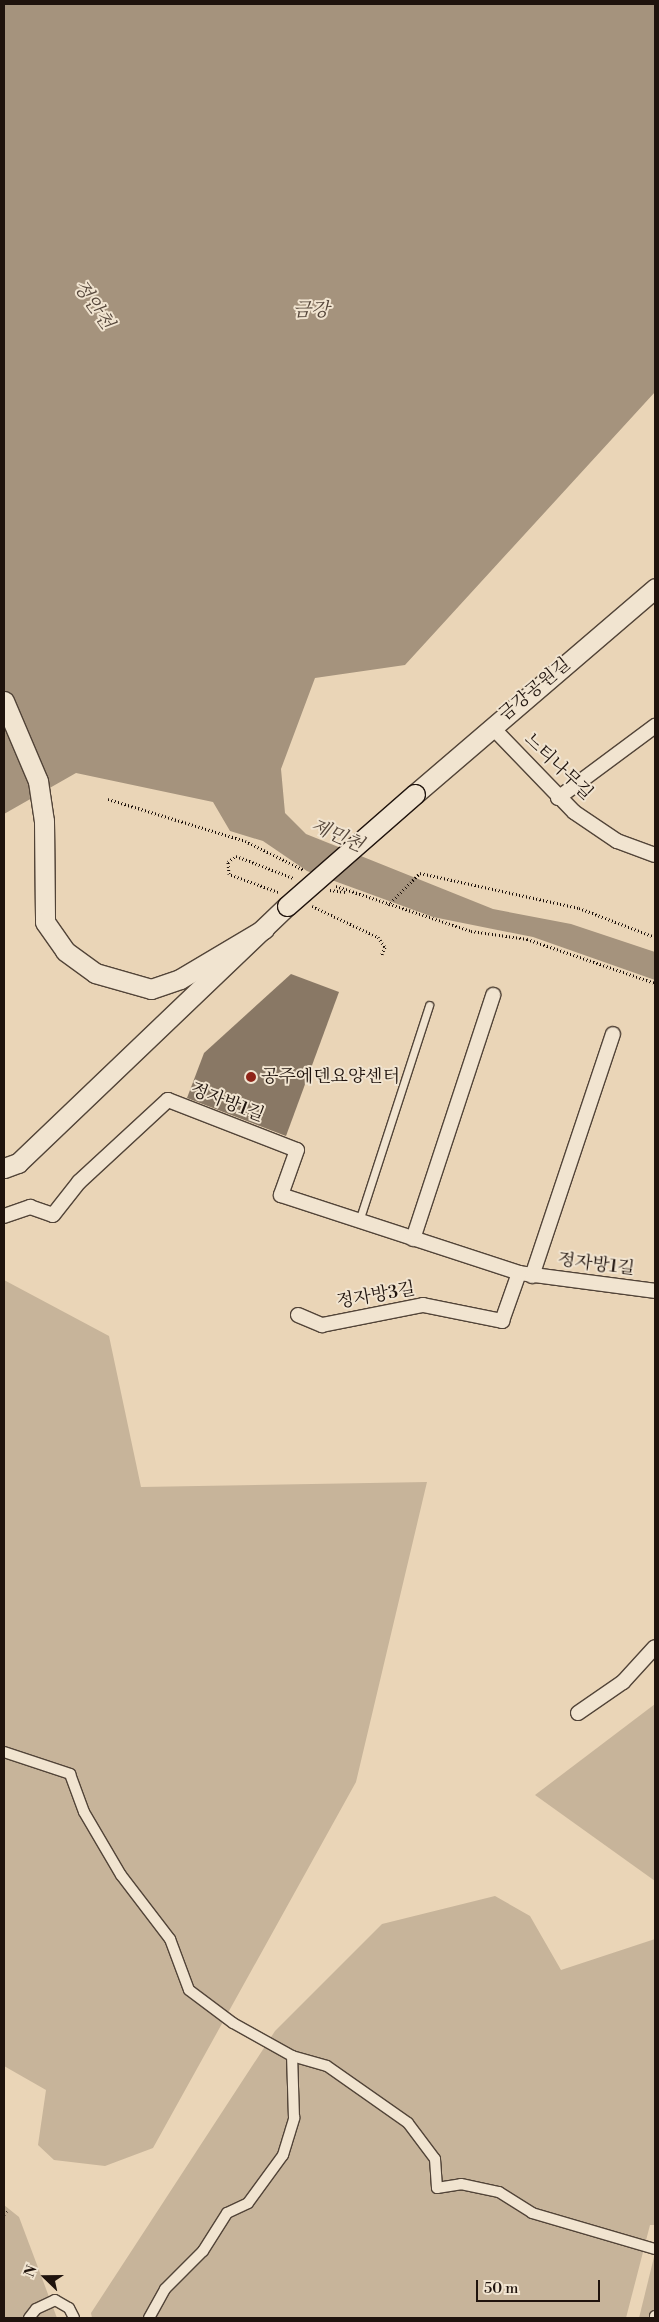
<!DOCTYPE html>
<html>
<head>
<meta charset="utf-8">
<style>
	body { margin:0 }
	#map { position:relative; width:659px; height:2322px; overflow:hidden; background:#ead5b7; font-family:"Libre Bodoni","Noto Serif KR",serif }
	div>[style] { position:absolute }
	.green>* { inset:0; background:#c7b49a }
	.water>* { inset:0; background:#a5937d }
	.building>* { inset:0; background:#897865 }
	.path>* { height:3px; margin-top:-1.5px; transform-origin:0; background:repeating-linear-gradient(90deg,#1f130d 0 1px,transparent 0 3.5px) }
	.roads { filter:drop-shadow(1px 0 #524438) drop-shadow(-1px 0 #524438) drop-shadow(0 1px #524438) drop-shadow(0 -1px #524438) }
	.service>* { height:7px; margin:-3.5px; padding:0 3.5px; transform-origin:3.5px; border-radius:3.5px; background:#f1e4d0 }
	.pedestrian>* { height:10px; margin:-5px; padding:0 5px; transform-origin:5px; border-radius:5px; background:#f1e4d0 }
	.minor>* { height:14px; margin:-7px; padding:0 7px; transform-origin:7px; border-radius:7px; background:#f1e4d0 }
	.secondary>* { height:19px; margin:-9.5px; padding:0 9.5px; transform-origin:9.5px; border-radius:9.5px; background:#f1e4d0 }
	.bridges { filter:drop-shadow(1px 0 #1f130d) drop-shadow(-1px 0 #1f130d) drop-shadow(0 1px #1f130d) drop-shadow(0 -1px #1f130d) }
	.secondary-bridge>* { height:19px; margin:-9.5px; padding:0 9.5px; transform-origin:9.5px; border-radius:9.5px; background:#f1e4d0 }
	.dots>* { width:14px; height:14px; translate:-50% -50%; box-sizing:border-box; border:2px solid #f1e4d0; border-radius:50% }
	span { translate:-50% -50%; white-space:nowrap; text-align:center; line-height:1.15; -webkit-text-stroke:4px #f1e4d0; paint-order:stroke }
	.street-label { font-size:18px; color:#1f130d }
	.poi-label { font-size:18px; color:#1f130d }
	.left { translate:0 -50%; text-align:left }
	.water-label { font-size:19px; color:#55463a; font-style:italic }
	.frame { position:absolute; inset:0; border:5px solid #1f130d; pointer-events:none }
	.north { position:absolute; left:20px; top:2252px; width:50px; height:50px; -webkit-text-stroke:4px #f1e4d0; paint-order:stroke; rotate:292deg; font-size:14px; font-weight:700; line-height:20px; text-align:center; color:#1f130d }
	.north::after { content:''; display:block; margin:auto; width:18px; height:22px; background:#1f130d; clip-path:polygon(50% 0,100% 100%,50% 72%,0 100%) }
	.scale { position:absolute; left:476px; top:2280px; width:124px; height:22px; box-sizing:border-box; border:2px solid #1f130d; border-top:0; padding-left:6px; font-size:15px; line-height:18px; white-space:nowrap; color:#1f130d; -webkit-text-stroke:4px #f1e4d0; paint-order:stroke }
</style>
</head>
<body>
<div id="map">
	<div class="green">
		<div style="clip-path:polygon(4px 1280px,109px 1336px,141px 1487px,427px 1482px,356px 1782px,153px 2148px,105px 2166px,54px 2160px,38px 2145px,46px 2090px,4px 2066px)"></div>
		<div style="clip-path:polygon(655px 1704px,655px 1881px,535px 1795px)"></div>
		<div style="clip-path:polygon(495px 1896px,530px 1916px,561px 1970px,655px 1939px,655px 2225px,650px 2225px,626px 2318px,92px 2318px,91px 2313px,275px 2031px,382px 1924px)"></div>
		<div style="clip-path:polygon(4px 2205px,19px 2217px,57px 2318px,4px 2318px)"></div>
		<div style="clip-path:polygon(655px 2253px,655px 2318px,639px 2318px)"></div>
	</div>
	<div class="water">
		<div style="clip-path:polygon(4px 4px,655px 4px,655px 392px,405px 665px,315px 678px,281px 769px,285px 813px,306px 834px,493px 909px,571px 924px,655px 952px,655px 980px,533px 937px,433px 917px,307px 871px,263px 841px,230px 831px,213px 802px,76px 773px,4px 814px)"></div>
	</div>
	<div class="building">
		<div style="clip-path:polygon(291px 974px,339px 992px,286px 1136px,187px 1098px,204px 1053px)"></div>
	</div>
	<div class="path">
		<div style="left:108px;top:799px;width:143px;rotate:17deg"></div>
		<div style="left:245px;top:841px;width:66px;rotate:26.2deg"></div>
		<div style="left:336px;top:886px;width:142px;rotate:18.4deg"></div>
		<div style="left:471px;top:931px;width:57px;rotate:8.1deg"></div>
		<div style="left:527px;top:939px;width:135px;rotate:19deg"></div>
		<div style="left:330px;top:890px;width:16px;rotate:7deg"></div>
		<div style="left:278px;top:892px;width:52px;rotate:-159.8deg"></div>
		<div style="left:229px;top:874px;width:12px;rotate:-95deg"></div>
		<div style="left:228px;top:862px;width:10px;rotate:-37deg"></div>
		<div style="left:236px;top:856px;width:61px;rotate:21.1deg"></div>
		<div style="left:388px;top:905px;width:45px;rotate:-45deg"></div>
		<div style="left:420px;top:873px;width:163px;rotate:12.4deg"></div>
		<div style="left:579px;top:908px;width:81px;rotate:20.9deg"></div>
		<div style="left:312px;top:906px;width:73px;rotate:25.2deg"></div>
		<div style="left:378px;top:937px;width:12px;rotate:55deg"></div>
		<div style="left:385px;top:947px;width:10px;rotate:114deg"></div>
		<div style="left:4px;top:2214px;width:4px;rotate:-34deg"></div>
	</div>
	<div class="roads">
		<div class="service">
			<div style="left:359px;top:1221px;width:227px;rotate:-72deg"></div>
		</div>
		<div class="pedestrian">
			<div style="left:4px;top:1752px;width:70px;rotate:18.4deg"></div>
			<div style="left:70px;top:1774px;width:40px;rotate:69.8deg"></div>
			<div style="left:84px;top:1812px;width:73px;rotate:59.6deg"></div>
			<div style="left:121px;top:1875px;width:81px;rotate:52.6deg"></div>
			<div style="left:170px;top:1939px;width:54px;rotate:69.6deg"></div>
			<div style="left:189px;top:1990px;width:55px;rotate:36.9deg"></div>
			<div style="left:233px;top:2023px;width:68px;rotate:29.2deg"></div>
			<div style="left:292px;top:2056px;width:36px;rotate:16deg"></div>
			<div style="left:327px;top:2066px;width:99px;rotate:35.1deg"></div>
			<div style="left:408px;top:2123px;width:45px;rotate:53.1deg"></div>
			<div style="left:435px;top:2159px;width:29px;rotate:86deg"></div>
			<div style="left:437px;top:2188px;width:24px;rotate:-9deg"></div>
			<div style="left:461px;top:2184px;width:39px;rotate:12deg"></div>
			<div style="left:499px;top:2192px;width:39px;rotate:32deg"></div>
			<div style="left:532px;top:2213px;width:128px;rotate:16.3deg"></div>
			<div style="left:29px;top:2318px;width:11px;rotate:-52deg"></div>
			<div style="left:36px;top:2309px;width:21px;rotate:-25deg"></div>
			<div style="left:55px;top:2300px;width:16px;rotate:30deg"></div>
			<div style="left:69px;top:2308px;width:11px;rotate:63deg"></div>
			<div style="left:149px;top:2318px;width:33px;rotate:-61deg"></div>
			<div style="left:165px;top:2289px;width:54px;rotate:-45deg"></div>
			<div style="left:203px;top:2251px;width:45px;rotate:-57.7deg"></div>
			<div style="left:227px;top:2213px;width:23px;rotate:-25deg"></div>
			<div style="left:248px;top:2203px;width:59px;rotate:-53.9deg"></div>
			<div style="left:283px;top:2155px;width:39px;rotate:-73deg"></div>
			<div style="left:294px;top:2118px;width:62px;rotate:-91.8deg"></div>
			<div style="left:655px;top:2318px;width:2px;rotate:-90deg"></div>
		</div>
		<div class="minor">
			<div style="left:492px;top:727px;width:118px;rotate:46deg"></div>
			<div style="left:574px;top:812px;width:52px;rotate:34deg"></div>
			<div style="left:617px;top:841px;width:40px;rotate:20.2deg"></div>
			<div style="left:558px;top:798px;width:121px;rotate:-36.6deg"></div>
			<div style="left:4px;top:1216px;width:28px;rotate:-19deg"></div>
			<div style="left:30px;top:1207px;width:24px;rotate:19deg"></div>
			<div style="left:53px;top:1215px;width:42px;rotate:-51.8deg"></div>
			<div style="left:79px;top:1182px;width:121px;rotate:-42.7deg"></div>
			<div style="left:168px;top:1100px;width:138px;rotate:21.2deg"></div>
			<div style="left:297px;top:1150px;width:48px;rotate:109.6deg"></div>
			<div style="left:281px;top:1195px;width:250px;rotate:18.1deg"></div>
			<div style="left:519px;top:1273px;width:137px;rotate:7.5deg"></div>
			<div style="left:413px;top:1239px;width:257px;rotate:-71.8deg"></div>
			<div style="left:532px;top:1276px;width:255px;rotate:-71.5deg"></div>
			<div style="left:298px;top:1315px;width:26px;rotate:23deg"></div>
			<div style="left:322px;top:1325px;width:103px;rotate:-11.2deg"></div>
			<div style="left:423px;top:1305px;width:81px;rotate:11.4deg"></div>
			<div style="left:502px;top:1321px;width:51px;rotate:-70.5deg"></div>
			<div style="left:578px;top:1713px;width:55px;rotate:-34.6deg"></div>
			<div style="left:623px;top:1682px;width:47px;rotate:-47.6deg"></div>
		</div>
		<div class="secondary">
			<div style="left:4px;top:701px;width:87px;rotate:67deg"></div>
			<div style="left:38px;top:781px;width:40px;rotate:81.5deg"></div>
			<div style="left:44px;top:821px;width:101px;rotate:89.4deg"></div>
			<div style="left:45px;top:922px;width:35px;rotate:55deg"></div>
			<div style="left:65px;top:951px;width:37px;rotate:36deg"></div>
			<div style="left:95px;top:973px;width:58px;rotate:15.9deg"></div>
			<div style="left:151px;top:989px;width:31px;rotate:-19deg"></div>
			<div style="left:180px;top:979px;width:98px;rotate:-30.8deg"></div>
			<div style="left:415px;top:794px;width:316px;rotate:-40.6deg"></div>
			<div style="left:4px;top:1168px;width:15px;rotate:-20deg"></div>
			<div style="left:18px;top:1163px;width:372px;rotate:-43.7deg"></div>
		</div>
	</div>
	<div class="bridges">
		<div class="secondary-bridge">
			<div style="left:287px;top:906px;width:170px;rotate:-41.2deg"></div>
		</div>
	</div>
	<div class="dots">
		<div style="left:251px;top:1077px;background:#8f2418"></div>
	</div>
	<div class="street-label">
		<span style="left:535px;top:690px;rotate:-40deg">금강공원길</span>
		<span style="left:558px;top:767px;rotate:44deg">느티나무길</span>
		<span style="left:227px;top:1103px;rotate:21deg">정자방1길</span>
		<span style="left:596px;top:1265px;rotate:7deg">정자방1길</span>
		<span style="left:376px;top:1296px;rotate:-10deg">정자방3길</span>
	</div>
	<div class="poi-label">
		<span class="left" style="left:261px;top:1077px">공주에덴요양센터</span>
	</div>
	<div class="water-label">
		<span style="left:93px;top:305px;rotate:55deg">정안천</span>
		<span style="left:311px;top:311px">금강</span>
		<span style="left:337px;top:836px;rotate:24deg">제민천</span>
	</div>
	<div class="frame"></div>
	<div class="north">N</div>
	<div class="scale">50 m</div>
</div>
</body>
</html>
